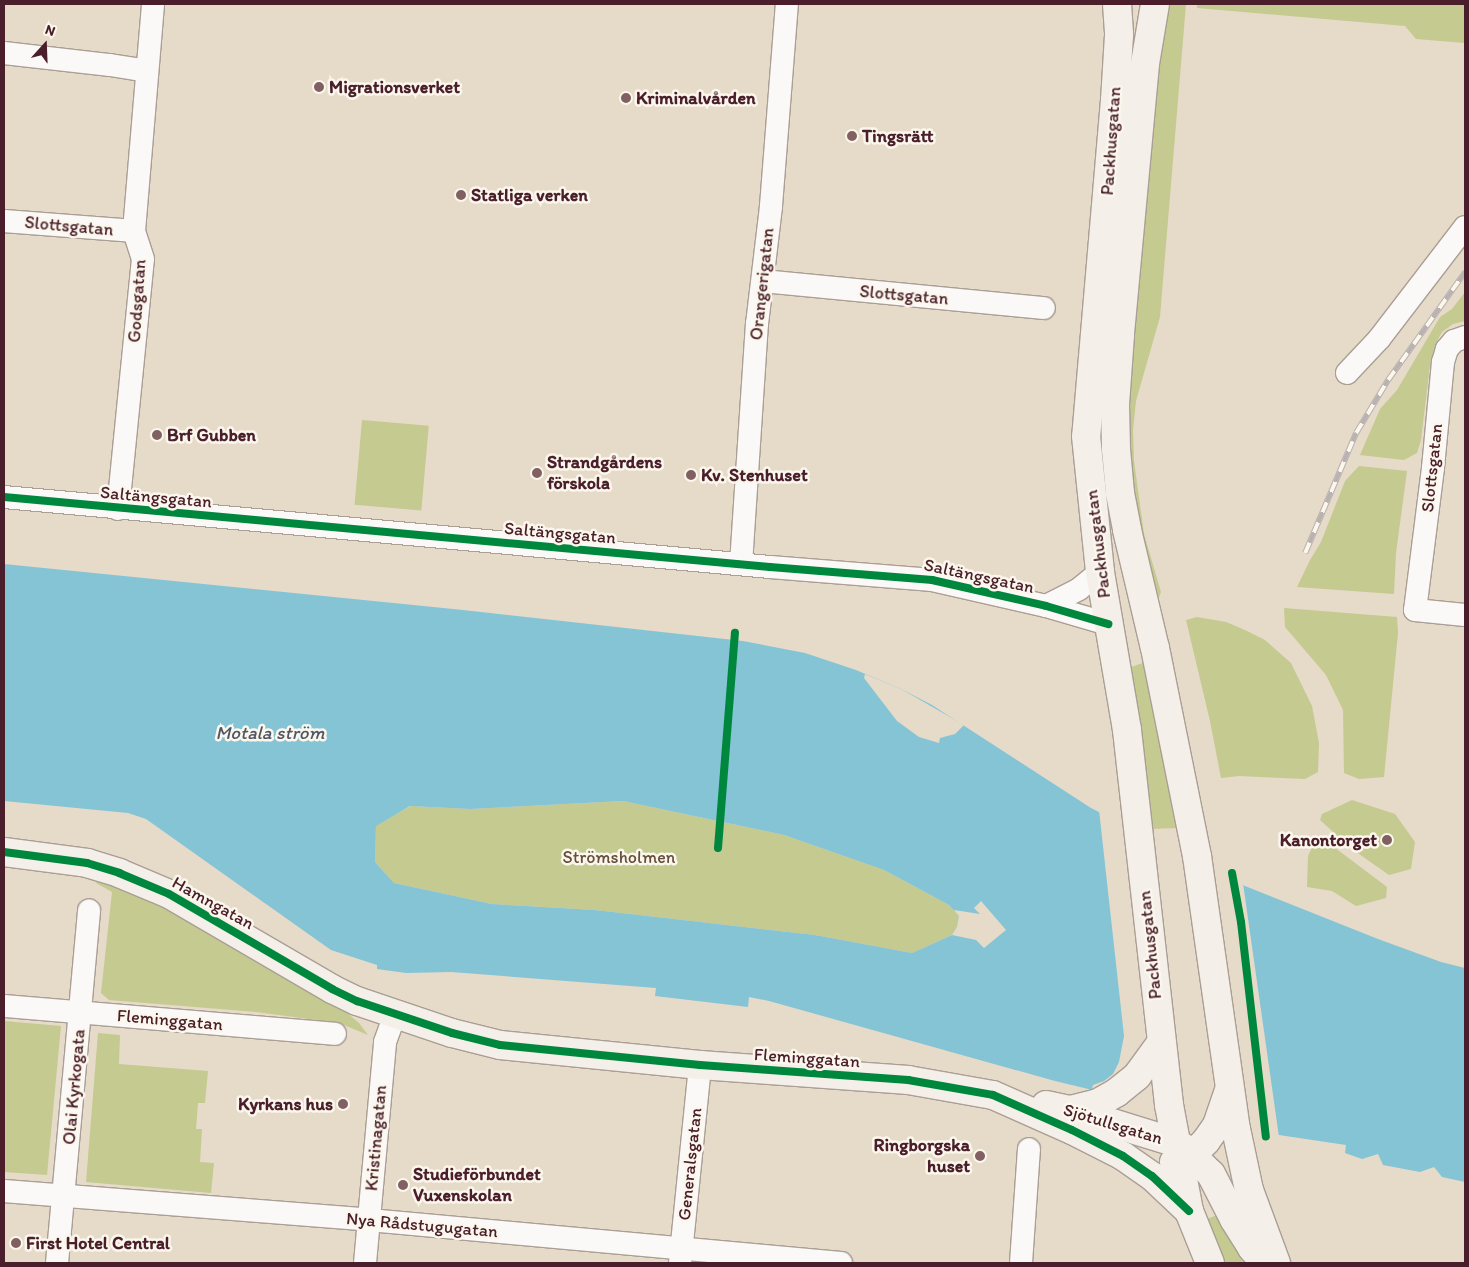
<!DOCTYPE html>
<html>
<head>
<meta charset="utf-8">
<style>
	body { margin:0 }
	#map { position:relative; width:1469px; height:1267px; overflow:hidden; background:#e6dac9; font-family:Itim,sans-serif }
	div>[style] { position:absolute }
	.green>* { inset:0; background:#c4ca90; transform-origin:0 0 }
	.water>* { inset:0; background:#85c4d5 }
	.pier>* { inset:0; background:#e6dac9 }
	.roads { filter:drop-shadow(1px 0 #aa9e95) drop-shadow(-1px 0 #aa9e95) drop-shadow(0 1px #aa9e95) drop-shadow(0 -1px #aa9e95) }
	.street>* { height:22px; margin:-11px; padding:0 11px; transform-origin:11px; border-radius:11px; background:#fbf9f7 }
	.secondary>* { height:28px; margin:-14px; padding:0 14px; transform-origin:14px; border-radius:14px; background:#f4efe8 }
	.rail>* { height:5.5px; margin-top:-2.75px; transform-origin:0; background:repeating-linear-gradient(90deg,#fbf7ec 0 11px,#b9b2b1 0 22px); box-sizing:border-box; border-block:1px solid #b9b2b1 }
	.cycleway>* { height:8px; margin:-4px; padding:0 4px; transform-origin:4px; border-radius:4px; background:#00873e }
	.dots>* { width:14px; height:14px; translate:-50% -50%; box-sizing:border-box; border:2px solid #fbf7ec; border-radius:50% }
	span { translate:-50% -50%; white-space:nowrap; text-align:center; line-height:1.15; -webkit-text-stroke:5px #fbf7ec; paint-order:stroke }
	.poi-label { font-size:18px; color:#4a1f2b; font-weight:700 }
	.left { translate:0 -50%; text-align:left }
	.right { translate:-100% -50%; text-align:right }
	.street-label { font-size:18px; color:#4a1f2b }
	.park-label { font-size:18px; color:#664e3b }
	.water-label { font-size:19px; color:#505668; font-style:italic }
	.frame { position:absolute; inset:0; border:5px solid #4a1f2b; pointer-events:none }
	.north { position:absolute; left:20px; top:20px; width:50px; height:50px; -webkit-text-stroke:4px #fbf7ec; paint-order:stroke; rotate:20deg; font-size:14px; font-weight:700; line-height:20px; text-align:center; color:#4a1f2b }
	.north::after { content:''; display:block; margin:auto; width:18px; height:22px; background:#4a1f2b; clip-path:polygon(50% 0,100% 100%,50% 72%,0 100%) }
</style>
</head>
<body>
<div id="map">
	<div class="green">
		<div style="clip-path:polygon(1162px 4px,1186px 4px,1160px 317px,1136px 401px,1133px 430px,1134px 461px,1144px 534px,1161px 592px,1159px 597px,1156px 599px,1148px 574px,1130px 476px,1127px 400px)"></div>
		<div style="clip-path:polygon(1197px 4px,1465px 4px,1465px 43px,1416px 39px,1405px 26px,1197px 8px)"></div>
		<div style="clip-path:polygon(1465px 292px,1465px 321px,1453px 324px,1442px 332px,1436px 343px,1430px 365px,1421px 440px,1417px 453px,1404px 460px,1360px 455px,1380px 409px,1397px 390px,1440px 317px,1452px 309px)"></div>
		<div style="left:362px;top:420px;width:67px;height:85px;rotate:5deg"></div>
		<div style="clip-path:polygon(1359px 466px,1407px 471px,1396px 553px,1394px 594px,1297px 587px,1310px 560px,1321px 542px,1345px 481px)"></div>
		<div style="clip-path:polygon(1284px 608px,1397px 617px,1398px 633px,1384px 777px,1359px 779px,1344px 773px,1343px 710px,1326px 675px,1285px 627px)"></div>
		<div style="clip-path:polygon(1197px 617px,1226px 622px,1245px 630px,1265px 640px,1291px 663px,1312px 706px,1319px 743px,1318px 772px,1305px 779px,1239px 776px,1221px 778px,1210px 721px,1186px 620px)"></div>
		<div style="clip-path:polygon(1143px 663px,1163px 736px,1179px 828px,1149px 829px,1128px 668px)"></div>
		<div style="clip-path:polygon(1352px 800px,1395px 814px,1415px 842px,1411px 869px,1389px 875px,1352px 849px,1320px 820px,1322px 814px)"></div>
		<div style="clip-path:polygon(623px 801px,784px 835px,884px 870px,949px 905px,959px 916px,957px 927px,952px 935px,912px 953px,815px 935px,595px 910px,492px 904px,394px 883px,375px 862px,376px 825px,411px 806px,470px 809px)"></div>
		<div style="clip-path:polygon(1318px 835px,1387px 887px,1386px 898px,1356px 906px,1332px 891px,1307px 887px,1308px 856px)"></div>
		<div style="clip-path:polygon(99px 880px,124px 888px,158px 903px,345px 1011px,359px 1023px,368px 1035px,339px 1023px,256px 1012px,109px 1000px,101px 993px,112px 892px,96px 883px)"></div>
		<div style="clip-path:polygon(4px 1021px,61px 1026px,47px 1175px,4px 1172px)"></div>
		<div style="clip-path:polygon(98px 1033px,120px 1035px,119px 1064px,208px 1071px,205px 1103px,198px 1103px,196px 1129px,202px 1129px,200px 1162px,214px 1163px,211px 1193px,86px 1182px)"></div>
		<div style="clip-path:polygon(1220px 1214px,1243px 1263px,1223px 1263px,1204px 1220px)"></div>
	</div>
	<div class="water">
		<div style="clip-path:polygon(evenodd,4px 564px,463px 610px,743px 641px,805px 653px,856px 670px,901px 689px,932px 705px,1091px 808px,1245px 886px,1378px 939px,1441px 962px,1465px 968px,1465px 1182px,1442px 1177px,1434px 1167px,1420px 1172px,1383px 1165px,1378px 1154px,1362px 1159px,1345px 1153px,1346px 1145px,1279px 1135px,1055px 1081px,769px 1001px,749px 997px,748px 1007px,655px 996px,656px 988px,451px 972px,406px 973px,377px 969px,377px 965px,331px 950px,146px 819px,128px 813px,4px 801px,4px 564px,623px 801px,784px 835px,884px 870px,949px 905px,959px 916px,957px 927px,952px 935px,912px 953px,815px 935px,595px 910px,492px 904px,394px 883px,375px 862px,376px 826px,410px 806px,470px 809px,623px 801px)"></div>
	</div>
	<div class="pier">
		<div style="clip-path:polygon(865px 674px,901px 689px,964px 725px,955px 734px,940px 738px,939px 743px,919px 737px,897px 721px,864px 678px)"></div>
		<div style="clip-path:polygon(1099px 810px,1243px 883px,1279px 1137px,1091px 1092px,1093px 1085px,1104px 1081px,1113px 1074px,1119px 1062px,1124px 1036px)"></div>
		<div style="clip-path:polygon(981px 901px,1006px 930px,984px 948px,976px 940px,952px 935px,957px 927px,959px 916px,954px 910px,980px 914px,974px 908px)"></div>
	</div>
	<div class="roads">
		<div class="street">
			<div style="left:4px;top:53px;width:107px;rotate:6.5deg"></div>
			<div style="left:110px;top:65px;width:36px;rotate:9deg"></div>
			<div style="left:4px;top:221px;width:130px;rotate:4.4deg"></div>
			<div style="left:763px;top:281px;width:282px;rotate:5.5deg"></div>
			<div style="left:1465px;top:337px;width:12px;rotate:160deg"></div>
			<div style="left:1454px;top:341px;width:11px;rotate:131deg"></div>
			<div style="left:1447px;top:349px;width:14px;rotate:107deg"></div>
			<div style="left:1443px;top:362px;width:106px;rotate:95.4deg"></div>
			<div style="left:1433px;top:468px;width:143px;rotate:97.2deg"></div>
			<div style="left:1415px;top:610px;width:50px;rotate:5.7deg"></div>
			<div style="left:1347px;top:373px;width:47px;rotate:-46.7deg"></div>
			<div style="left:1379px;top:339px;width:141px;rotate:-52.5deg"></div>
			<div style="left:4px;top:497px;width:769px;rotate:5.22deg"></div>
			<div style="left:770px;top:567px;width:163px;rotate:4.6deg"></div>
			<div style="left:932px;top:580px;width:117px;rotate:12.8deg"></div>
			<div style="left:1046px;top:606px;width:65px;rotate:16.2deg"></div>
			<div style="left:118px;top:509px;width:251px;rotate:-84.3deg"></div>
			<div style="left:143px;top:259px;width:29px;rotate:-108deg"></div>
			<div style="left:134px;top:231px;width:228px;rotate:-85.2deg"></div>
			<div style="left:741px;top:564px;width:241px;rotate:-86.2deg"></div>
			<div style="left:757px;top:324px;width:119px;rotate:-83.2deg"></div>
			<div style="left:771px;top:206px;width:203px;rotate:-85.5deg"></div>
			<div style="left:1046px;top:606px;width:37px;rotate:-27deg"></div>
			<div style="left:1079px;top:589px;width:27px;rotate:-39deg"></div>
			<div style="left:4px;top:1006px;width:332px;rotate:4.8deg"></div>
			<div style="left:4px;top:1191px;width:366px;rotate:4.5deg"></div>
			<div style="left:369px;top:1220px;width:474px;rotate:5.2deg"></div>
			<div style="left:57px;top:1263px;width:354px;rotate:-84.8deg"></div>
			<div style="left:365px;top:1263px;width:222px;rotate:-84.8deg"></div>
			<div style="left:385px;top:1042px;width:30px;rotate:-70deg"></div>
			<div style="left:680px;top:1263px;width:199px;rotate:-84.2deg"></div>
			<div style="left:1021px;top:1263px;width:114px;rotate:-86deg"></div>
		</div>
		<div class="secondary">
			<div style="left:1117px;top:4px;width:31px;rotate:86deg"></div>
			<div style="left:1119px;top:35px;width:65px;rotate:93.5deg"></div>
			<div style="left:1115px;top:100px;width:337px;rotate:94.9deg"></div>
			<div style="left:1086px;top:436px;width:137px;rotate:84.1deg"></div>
			<div style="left:1100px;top:572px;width:160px;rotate:80.3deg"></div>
			<div style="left:1127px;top:730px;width:377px;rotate:83.6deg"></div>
			<div style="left:1169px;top:1105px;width:108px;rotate:79.3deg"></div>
			<div style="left:1189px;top:1211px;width:56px;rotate:68deg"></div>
			<div style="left:1155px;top:4px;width:61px;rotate:99.5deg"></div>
			<div style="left:1145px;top:64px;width:272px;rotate:95.3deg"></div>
			<div style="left:1120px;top:335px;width:69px;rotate:94.1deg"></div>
			<div style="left:1115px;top:404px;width:45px;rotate:88.7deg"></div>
			<div style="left:1116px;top:449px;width:44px;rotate:84.8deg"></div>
			<div style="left:1120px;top:493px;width:38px;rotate:79deg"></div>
			<div style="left:1127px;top:530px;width:121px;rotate:76.7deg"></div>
			<div style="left:1155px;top:648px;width:212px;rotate:78.6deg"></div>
			<div style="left:1197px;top:856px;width:276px;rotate:81.9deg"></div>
			<div style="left:1236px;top:1129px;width:62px;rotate:78deg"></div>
			<div style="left:1249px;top:1190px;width:78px;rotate:69.7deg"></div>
			<div style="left:4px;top:852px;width:84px;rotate:7.5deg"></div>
			<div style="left:87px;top:863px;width:34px;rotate:17deg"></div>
			<div style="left:119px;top:873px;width:54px;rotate:22.8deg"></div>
			<div style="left:169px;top:894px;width:189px;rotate:30.2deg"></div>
			<div style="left:332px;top:989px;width:28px;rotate:26deg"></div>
			<div style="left:357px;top:1001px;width:100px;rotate:18.6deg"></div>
			<div style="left:452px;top:1033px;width:49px;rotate:14deg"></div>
			<div style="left:500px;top:1045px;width:201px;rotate:5.7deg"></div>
			<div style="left:700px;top:1065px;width:209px;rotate:4.1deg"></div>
			<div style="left:908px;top:1080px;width:86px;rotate:10deg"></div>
			<div style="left:993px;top:1095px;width:86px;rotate:23.9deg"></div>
			<div style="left:1072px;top:1130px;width:57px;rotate:27deg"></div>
			<div style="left:1123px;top:1156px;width:35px;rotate:35deg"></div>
			<div style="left:1152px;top:1176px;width:51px;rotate:43.4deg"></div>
			<div style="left:1046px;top:1105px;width:25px;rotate:12deg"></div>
			<div style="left:1070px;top:1110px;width:109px;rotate:17.1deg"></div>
			<div style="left:1174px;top:1142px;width:12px;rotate:31deg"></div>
			<div style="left:1184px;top:1148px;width:37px;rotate:44deg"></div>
			<div style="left:1211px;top:1174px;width:51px;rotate:62.9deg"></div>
			<div style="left:1234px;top:1219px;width:34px;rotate:58deg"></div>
			<div style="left:1252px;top:1248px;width:20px;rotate:49deg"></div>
			<div style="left:1070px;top:1110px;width:29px;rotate:-14deg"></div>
			<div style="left:1098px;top:1103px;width:21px;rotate:-29deg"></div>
			<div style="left:1116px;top:1093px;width:27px;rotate:-39deg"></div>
			<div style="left:1137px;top:1076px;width:39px;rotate:-54deg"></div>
			<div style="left:1174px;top:1162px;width:19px;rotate:-21deg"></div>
			<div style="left:1192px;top:1155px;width:20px;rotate:-45deg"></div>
			<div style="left:1206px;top:1141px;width:19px;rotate:-55deg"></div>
			<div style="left:1217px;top:1125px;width:36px;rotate:-71deg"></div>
		</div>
	</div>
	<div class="rail">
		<div style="left:1305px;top:553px;width:130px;rotate:-67deg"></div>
		<div style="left:1356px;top:433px;width:62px;rotate:-58.9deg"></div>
		<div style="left:1388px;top:380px;width:133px;rotate:-54.5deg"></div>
	</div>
	<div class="cycleway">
		<div style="left:4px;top:497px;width:769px;rotate:5.22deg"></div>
		<div style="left:770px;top:567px;width:163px;rotate:4.6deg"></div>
		<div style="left:932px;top:580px;width:117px;rotate:12.8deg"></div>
		<div style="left:1046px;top:606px;width:65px;rotate:16.2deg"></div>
		<div style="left:718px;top:848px;width:216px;rotate:-85.5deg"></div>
		<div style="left:4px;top:852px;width:84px;rotate:7.5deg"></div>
		<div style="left:87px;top:863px;width:34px;rotate:17deg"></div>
		<div style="left:119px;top:873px;width:54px;rotate:22.8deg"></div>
		<div style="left:169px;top:894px;width:189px;rotate:30.2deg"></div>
		<div style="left:332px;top:989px;width:28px;rotate:26deg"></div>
		<div style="left:357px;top:1001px;width:100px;rotate:18.6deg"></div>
		<div style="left:452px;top:1033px;width:49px;rotate:14deg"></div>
		<div style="left:500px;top:1045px;width:201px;rotate:5.7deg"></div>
		<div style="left:700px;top:1065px;width:209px;rotate:4.1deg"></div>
		<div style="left:908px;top:1080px;width:86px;rotate:10deg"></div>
		<div style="left:993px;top:1095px;width:86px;rotate:23.9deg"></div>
		<div style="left:1072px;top:1130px;width:57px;rotate:27deg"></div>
		<div style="left:1123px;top:1156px;width:35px;rotate:35deg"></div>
		<div style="left:1152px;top:1176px;width:51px;rotate:43.4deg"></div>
		<div style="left:1232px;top:873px;width:50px;rotate:79.6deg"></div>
		<div style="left:1241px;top:922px;width:216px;rotate:83.4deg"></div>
	</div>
	<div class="dots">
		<div style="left:319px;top:87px;background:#816062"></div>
		<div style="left:626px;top:98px;background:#816062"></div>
		<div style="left:852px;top:136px;background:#816062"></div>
		<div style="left:461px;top:195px;background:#816062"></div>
		<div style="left:157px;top:435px;background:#816062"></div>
		<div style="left:537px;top:473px;background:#816062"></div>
		<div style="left:691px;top:475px;background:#816062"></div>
		<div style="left:1387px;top:840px;background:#816062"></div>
		<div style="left:343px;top:1104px;background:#816062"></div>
		<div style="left:980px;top:1156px;background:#816062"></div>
		<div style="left:403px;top:1185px;background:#816062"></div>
		<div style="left:16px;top:1243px;background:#816062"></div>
	</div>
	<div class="poi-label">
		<span class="left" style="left:329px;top:87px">Migrationsverket</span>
		<span class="left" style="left:636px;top:98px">Kriminalvården</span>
		<span class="left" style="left:862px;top:136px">Tingsrätt</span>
		<span class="left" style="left:471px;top:195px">Statliga verken</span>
		<span class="left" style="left:167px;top:435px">Brf Gubben</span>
		<span class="left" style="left:547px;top:473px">Strandgårdens<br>förskola</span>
		<span class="left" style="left:701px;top:475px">Kv. Stenhuset</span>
		<span class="right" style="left:1377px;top:840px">Kanontorget</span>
		<span class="right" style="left:333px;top:1104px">Kyrkans hus</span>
		<span class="right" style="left:970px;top:1156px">Ringborgska<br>huset</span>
		<span class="left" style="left:413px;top:1185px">Studieförbundet<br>Vuxenskolan</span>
		<span class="left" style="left:26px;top:1243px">First Hotel Central</span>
	</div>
	<div class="street-label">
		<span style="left:1111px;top:141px;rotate:-86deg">Packhusgatan</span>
		<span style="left:69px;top:226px;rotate:5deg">Slottsgatan</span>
		<span style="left:762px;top:284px;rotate:-84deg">Orangerigatan</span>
		<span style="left:904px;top:295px;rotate:5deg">Slottsgatan</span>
		<span style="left:137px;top:301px;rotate:-86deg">Godsgatan</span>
		<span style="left:1432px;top:468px;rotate:-84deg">Slottsgatan</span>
		<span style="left:156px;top:497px;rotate:5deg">Saltängsgatan</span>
		<span style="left:560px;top:533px;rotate:5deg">Saltängsgatan</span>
		<span style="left:1098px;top:544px;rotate:-97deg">Packhusgatan</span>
		<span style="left:979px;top:576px;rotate:12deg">Saltängsgatan</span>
		<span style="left:213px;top:903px;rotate:29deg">Hamngatan</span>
		<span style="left:1150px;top:945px;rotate:-96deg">Packhusgatan</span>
		<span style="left:170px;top:1020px;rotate:5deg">Fleminggatan</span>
		<span style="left:807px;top:1058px;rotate:4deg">Fleminggatan</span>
		<span style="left:74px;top:1087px;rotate:-85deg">Olai Kyrkogata</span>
		<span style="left:1113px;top:1124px;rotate:17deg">Sjötullsgatan</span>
		<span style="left:376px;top:1138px;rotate:-85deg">Kristinagatan</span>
		<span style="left:690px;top:1164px;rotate:-84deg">Generalsgatan</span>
		<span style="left:422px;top:1225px;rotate:5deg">Nya Rådstugugatan</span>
	</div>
	<div class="park-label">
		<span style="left:619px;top:857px">Strömsholmen</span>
	</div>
	<div class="water-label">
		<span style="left:270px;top:733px">Motala ström</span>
	</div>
	<div class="frame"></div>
	<div class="north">N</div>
</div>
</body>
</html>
